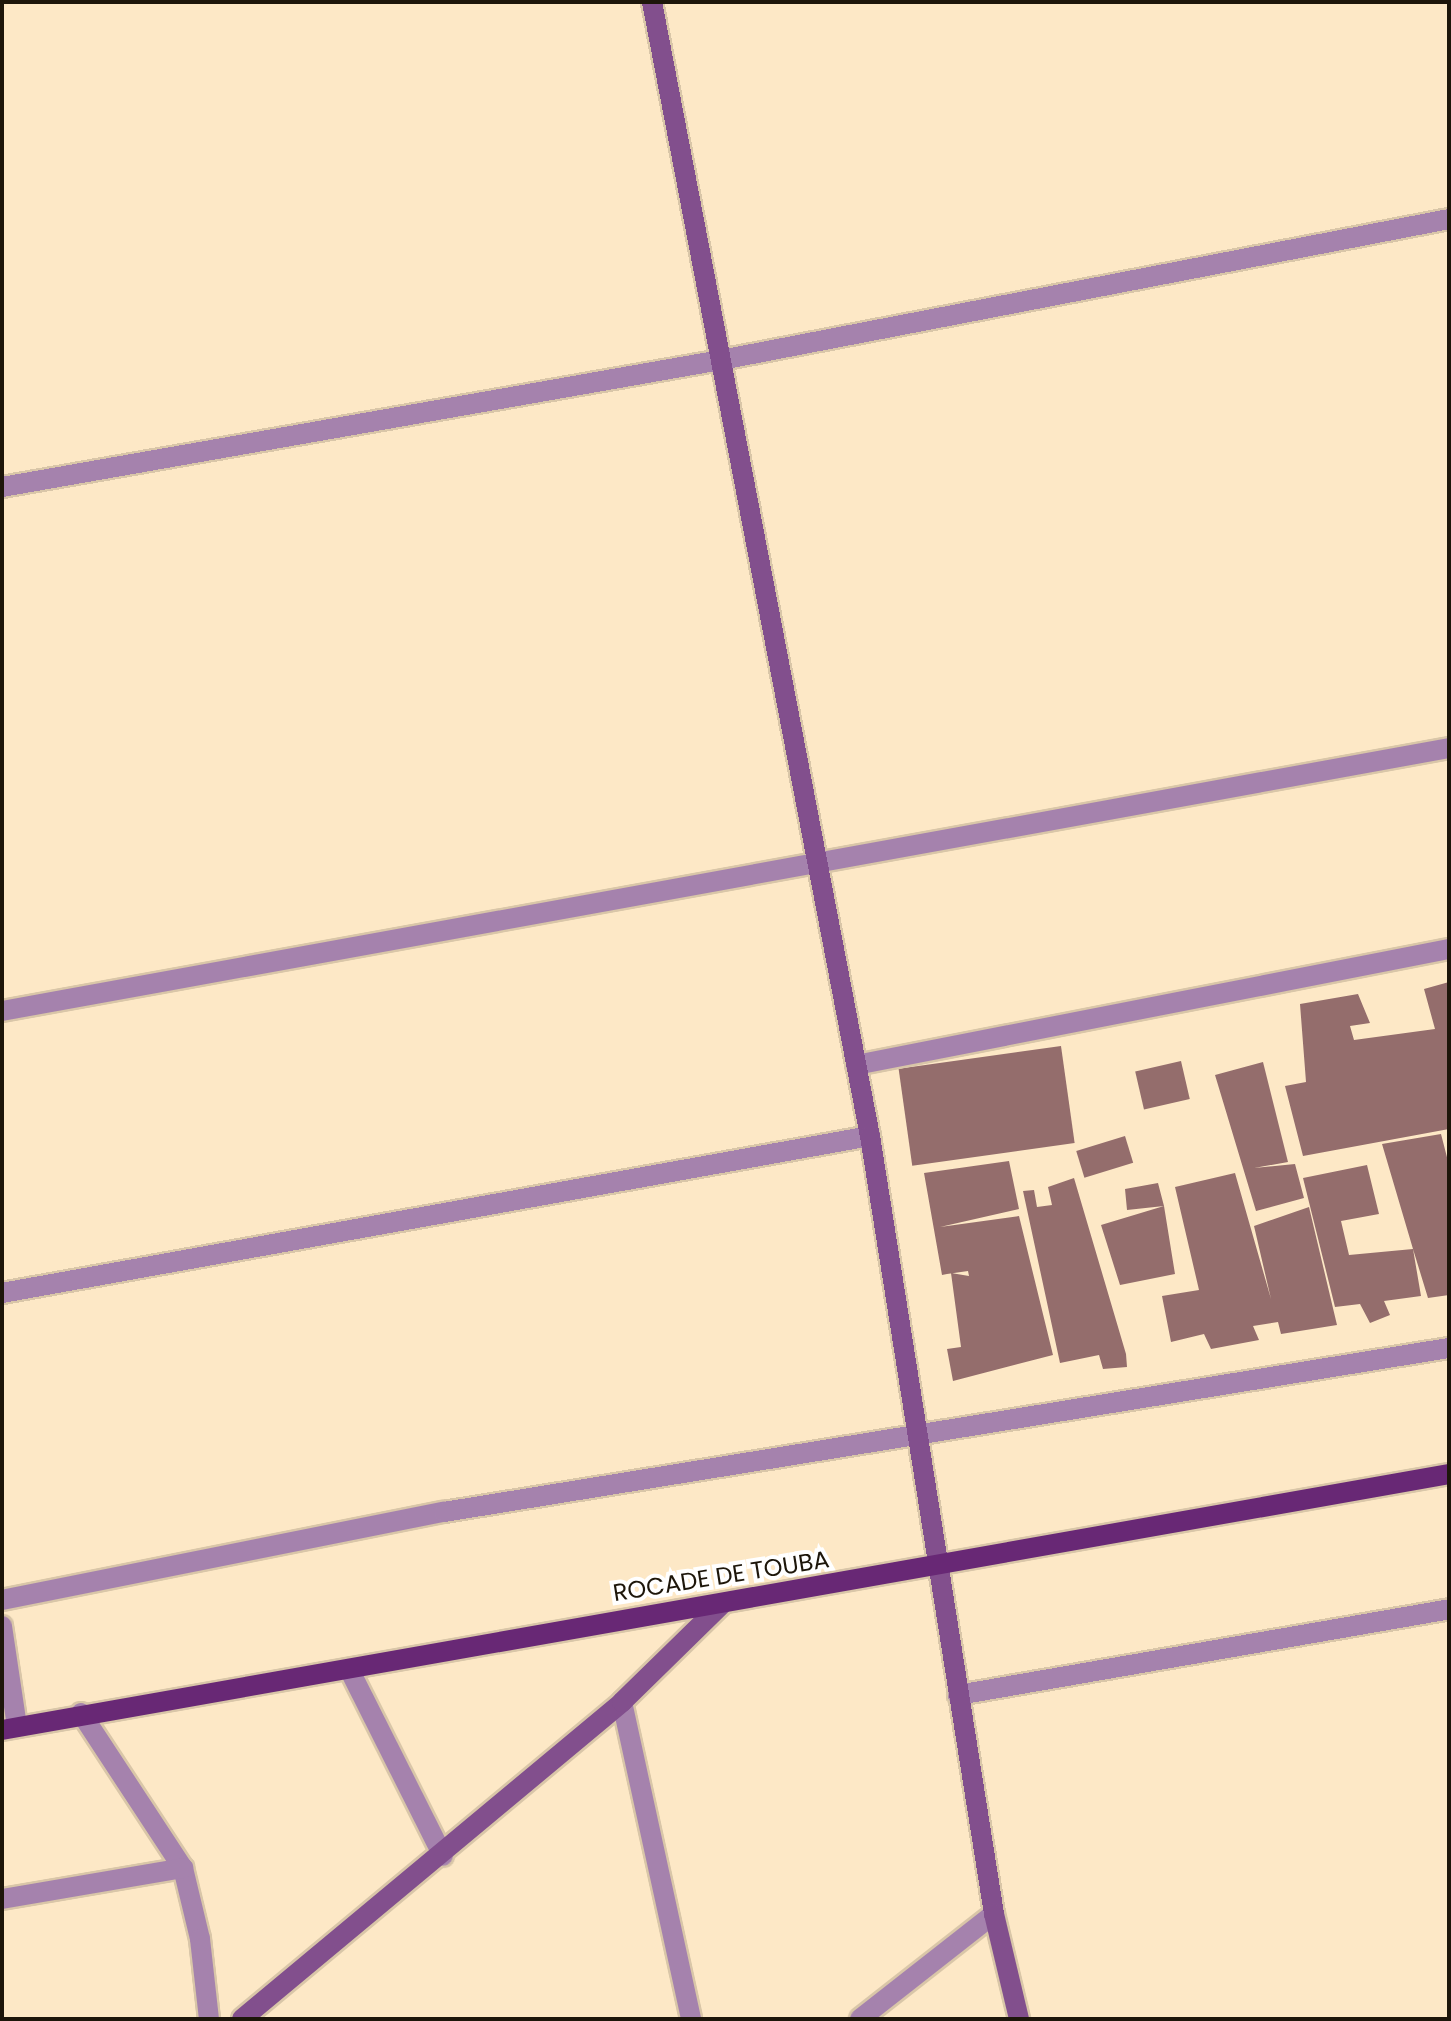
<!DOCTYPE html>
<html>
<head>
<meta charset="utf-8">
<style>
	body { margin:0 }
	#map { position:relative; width:1451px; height:2021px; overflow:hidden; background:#fde8c6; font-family:Poppins,sans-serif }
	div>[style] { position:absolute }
	.building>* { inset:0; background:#946d6c; transform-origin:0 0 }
	.roads { filter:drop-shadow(2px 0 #d9c6a8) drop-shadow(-2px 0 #d9c6a8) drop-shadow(0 2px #d9c6a8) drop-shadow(0 -2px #d9c6a8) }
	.lane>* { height:20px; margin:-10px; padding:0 10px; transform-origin:10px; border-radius:10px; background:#a582ad }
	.street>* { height:20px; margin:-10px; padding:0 10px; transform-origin:10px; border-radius:10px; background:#a582ad }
	.secondary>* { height:20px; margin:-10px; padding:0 10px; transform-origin:10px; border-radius:10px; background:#824f8d }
	.primary>* { height:20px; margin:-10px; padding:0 10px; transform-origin:10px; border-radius:10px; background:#682875 }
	span { translate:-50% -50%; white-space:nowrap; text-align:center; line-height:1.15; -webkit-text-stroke:8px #fff; paint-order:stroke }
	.street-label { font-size:24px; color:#1d160a }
	.frame { position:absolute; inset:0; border:4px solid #1d160a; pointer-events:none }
</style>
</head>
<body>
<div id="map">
	<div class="building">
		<div style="clip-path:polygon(1449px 982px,1449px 1129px,1303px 1156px,1285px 1086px,1306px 1082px,1300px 1004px,1358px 994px,1370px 1023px,1350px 1026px,1354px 1040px,1435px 1029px,1424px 989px)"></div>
		<div style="left:1061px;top:1046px;width:98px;height:164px;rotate:82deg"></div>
		<div style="left:1181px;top:1061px;width:39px;height:47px;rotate:77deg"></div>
		<div style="clip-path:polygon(1263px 1062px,1288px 1162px,1254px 1168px,1295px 1164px,1304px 1198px,1256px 1211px,1215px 1075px)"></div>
		<div style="clip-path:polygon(1441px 1134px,1449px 1165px,1449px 1295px,1428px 1298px,1413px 1249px,1421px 1296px,1384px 1301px,1390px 1315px,1370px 1323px,1360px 1304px,1335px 1307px,1303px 1178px,1367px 1165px,1379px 1214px,1341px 1221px,1349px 1255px,1413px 1249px,1382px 1144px)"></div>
		<div style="left:1125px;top:1136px;width:28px;height:51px;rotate:73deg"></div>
		<div style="clip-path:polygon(1009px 1161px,1019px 1209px,940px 1227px,1019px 1216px,1053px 1355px,953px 1381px,947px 1349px,961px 1347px,951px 1273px,969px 1276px,968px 1271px,947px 1274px,942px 1275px,924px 1173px)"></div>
		<div style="clip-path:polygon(1235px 1173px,1271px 1299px,1254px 1226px,1309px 1207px,1337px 1325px,1281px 1334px,1278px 1322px,1253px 1326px,1259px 1340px,1211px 1349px,1204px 1334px,1171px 1342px,1162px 1296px,1199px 1290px,1175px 1187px)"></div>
		<div style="clip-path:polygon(1074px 1178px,1126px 1354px,1127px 1367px,1103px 1369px,1099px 1355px,1060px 1363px,1023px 1191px,1034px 1190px,1037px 1207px,1052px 1205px,1048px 1187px)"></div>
		<div style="clip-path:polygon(1158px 1183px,1164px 1206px,1175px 1274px,1120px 1285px,1101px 1225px,1164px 1206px,1127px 1210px,1125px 1189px)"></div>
	</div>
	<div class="roads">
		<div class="lane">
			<div style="left:349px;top:1669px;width:209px;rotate:63.3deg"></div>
		</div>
		<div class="street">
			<div style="left:2px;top:487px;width:730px;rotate:-10.02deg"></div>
			<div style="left:721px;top:360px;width:742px;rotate:-10.96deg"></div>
			<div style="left:2px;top:1011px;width:1471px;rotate:-10.3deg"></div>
			<div style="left:856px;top:1065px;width:604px;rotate:-11.07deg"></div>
			<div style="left:2px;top:1293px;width:882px;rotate:-10.25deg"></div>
			<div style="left:2px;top:1600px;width:451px;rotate:-11.3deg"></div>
			<div style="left:444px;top:1512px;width:1018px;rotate:-9.27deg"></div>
			<div style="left:2px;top:1626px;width:101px;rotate:81.5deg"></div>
			<div style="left:958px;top:1695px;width:498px;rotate:-9.9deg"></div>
			<div style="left:622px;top:1702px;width:324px;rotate:77.7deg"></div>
			<div style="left:81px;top:1713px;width:186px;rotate:56.7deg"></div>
			<div style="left:183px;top:1868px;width:73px;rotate:76.5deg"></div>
			<div style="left:200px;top:1939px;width:81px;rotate:83.6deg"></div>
			<div style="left:2px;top:1899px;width:184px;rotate:-9.7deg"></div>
			<div style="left:860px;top:2019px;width:170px;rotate:-38.1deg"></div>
		</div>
		<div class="secondary">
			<div style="left:652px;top:2px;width:1155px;rotate:79.12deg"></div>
			<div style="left:870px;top:1136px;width:788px;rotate:80.94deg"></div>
			<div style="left:994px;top:1914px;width:108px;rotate:76.6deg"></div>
			<div style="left:242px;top:2019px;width:495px;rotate:-39.8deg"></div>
			<div style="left:622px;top:1702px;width:140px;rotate:-44.4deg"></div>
		</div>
		<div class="primary">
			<div style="left:2px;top:1730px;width:1469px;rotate:-10.03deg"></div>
		</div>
	</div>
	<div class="street-label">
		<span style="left:721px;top:1576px;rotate:-9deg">ROCADE DE TOUBA</span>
	</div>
	<div class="frame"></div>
</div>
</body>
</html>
